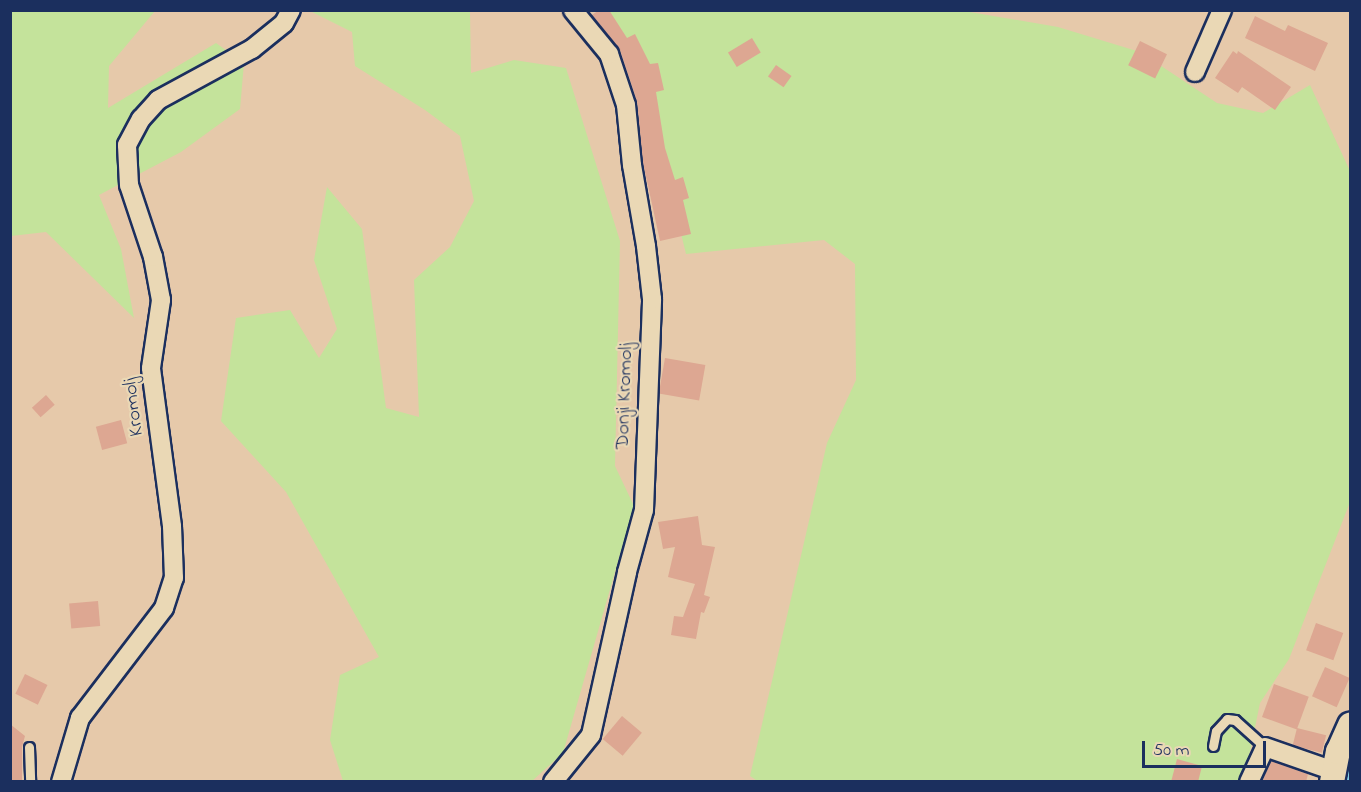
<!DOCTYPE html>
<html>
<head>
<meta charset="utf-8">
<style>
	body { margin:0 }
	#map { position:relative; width:1361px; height:792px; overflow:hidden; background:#e6c9aa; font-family:"Indie Flower",sans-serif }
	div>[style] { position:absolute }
	.green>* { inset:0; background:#c4e39b }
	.stream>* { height:5px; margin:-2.5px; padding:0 2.5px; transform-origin:2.5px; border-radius:2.5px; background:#84cde5 }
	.building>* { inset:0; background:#dda792; transform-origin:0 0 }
	.roads { filter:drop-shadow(2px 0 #1b2f5e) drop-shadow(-2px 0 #1b2f5e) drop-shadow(0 2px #1b2f5e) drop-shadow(0 -2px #1b2f5e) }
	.service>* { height:9px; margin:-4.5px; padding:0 4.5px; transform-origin:4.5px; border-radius:4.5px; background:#ead8b5 }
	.minor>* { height:18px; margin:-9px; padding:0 9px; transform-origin:9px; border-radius:9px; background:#ead8b5 }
	.tertiary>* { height:24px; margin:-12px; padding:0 12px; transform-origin:12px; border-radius:12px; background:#ead8b5 }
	span { translate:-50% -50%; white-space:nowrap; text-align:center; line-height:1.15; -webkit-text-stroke:4.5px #ead8b5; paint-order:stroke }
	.street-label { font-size:20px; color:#1b2f5e }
	.frame { position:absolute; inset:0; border:12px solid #1b2f5e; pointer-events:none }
	.scale { position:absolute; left:1142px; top:741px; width:124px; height:27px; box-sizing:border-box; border:3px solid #1b2f5e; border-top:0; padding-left:8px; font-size:18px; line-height:21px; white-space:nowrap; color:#1b2f5e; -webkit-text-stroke:4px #ead8b5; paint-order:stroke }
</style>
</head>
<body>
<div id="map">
	<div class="green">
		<div style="clip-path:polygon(10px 11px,155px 11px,109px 66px,108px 108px,216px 43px,244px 63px,240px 109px,181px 152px,99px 195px,121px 249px,134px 318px,46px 232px,11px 236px)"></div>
		<div style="clip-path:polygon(310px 11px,470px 11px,471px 73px,514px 60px,566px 68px,620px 241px,615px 466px,634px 506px,563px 753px,532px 781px,343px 781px,330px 740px,340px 675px,379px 657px,286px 492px,221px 421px,236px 318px,290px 310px,319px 358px,337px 329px,314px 260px,327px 187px,362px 229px,386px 408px,419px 417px,414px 280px,450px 247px,474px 201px,460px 136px,425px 110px,355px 66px,352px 32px)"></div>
		<div style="clip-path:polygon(602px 11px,964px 11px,1058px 27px,1140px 52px,1217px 103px,1263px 113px,1310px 85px,1350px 171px,1350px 502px,1289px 659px,1260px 703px,1244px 781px,759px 782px,750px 776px,827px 443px,856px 380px,855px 264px,824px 240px,686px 254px,664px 164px,649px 89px)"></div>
	</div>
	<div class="stream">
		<div style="left:1346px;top:782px;width:20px;rotate:-79deg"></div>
	</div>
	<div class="building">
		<div style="clip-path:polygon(599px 10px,609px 10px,627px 38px,635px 34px,650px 64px,658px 63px,664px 90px,656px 92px,665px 148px,675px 180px,683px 177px,689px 198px,683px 200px,691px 234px,660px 241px,643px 163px,637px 101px,620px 50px,592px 15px)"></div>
		<div style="clip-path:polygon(1255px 16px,1285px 31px,1288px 25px,1328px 43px,1315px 71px,1245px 38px)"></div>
		<div style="left:752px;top:38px;width:17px;height:28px;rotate:59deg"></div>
		<div style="left:1140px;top:41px;width:30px;height:27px;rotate:26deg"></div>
		<div style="clip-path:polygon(1233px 51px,1237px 54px,1238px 51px,1291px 87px,1275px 110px,1242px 87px,1238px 93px,1215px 78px)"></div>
		<div style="left:776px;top:65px;width:19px;height:14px;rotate:35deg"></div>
		<div style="left:665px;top:358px;width:41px;height:36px;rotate:10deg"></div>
		<div style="left:46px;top:395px;width:13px;height:19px;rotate:48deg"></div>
		<div style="left:121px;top:420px;width:24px;height:26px;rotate:75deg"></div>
		<div style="clip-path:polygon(698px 516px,702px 545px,715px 547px,704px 595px,710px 597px,704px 613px,701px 612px,696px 639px,671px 635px,674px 616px,683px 617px,695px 584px,668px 577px,675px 547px,663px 549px,658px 522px)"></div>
		<div style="left:98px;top:601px;width:25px;height:29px;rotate:85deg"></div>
		<div style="left:1316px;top:623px;width:29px;height:29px;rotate:20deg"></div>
		<div style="left:1325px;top:667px;width:27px;height:32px;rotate:24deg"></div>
		<div style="left:25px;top:674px;width:25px;height:22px;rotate:26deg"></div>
		<div style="left:1274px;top:684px;width:37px;height:35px;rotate:20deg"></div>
		<div style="left:622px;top:716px;width:26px;height:30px;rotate:40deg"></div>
		<div style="clip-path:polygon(10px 724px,25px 736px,22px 747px,22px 782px,10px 782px)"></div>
		<div style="left:1297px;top:728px;width:30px;height:18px;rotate:14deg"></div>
		<div style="clip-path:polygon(1177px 759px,1202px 766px,1198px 782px,1171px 782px)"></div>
		<div style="clip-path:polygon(1271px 761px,1308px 774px,1306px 782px,1262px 782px)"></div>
	</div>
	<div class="roads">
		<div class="service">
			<div style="left:1213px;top:746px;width:15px;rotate:-79deg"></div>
			<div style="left:1216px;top:731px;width:16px;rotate:-47deg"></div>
			<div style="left:1227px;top:719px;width:8px;rotate:7deg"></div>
			<div style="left:1235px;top:720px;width:40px;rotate:42deg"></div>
			<div style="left:29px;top:747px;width:35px;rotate:88deg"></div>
		</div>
		<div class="minor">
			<div style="left:1195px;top:72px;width:68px;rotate:-66.5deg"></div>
			<div style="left:61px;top:782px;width:67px;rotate:-73.5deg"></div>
			<div style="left:80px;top:718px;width:138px;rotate:-52.6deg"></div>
			<div style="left:164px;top:608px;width:32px;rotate:-72deg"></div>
			<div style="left:174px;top:578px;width:52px;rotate:-92.2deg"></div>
			<div style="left:172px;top:526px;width:159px;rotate:-97.6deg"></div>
			<div style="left:151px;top:368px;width:69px;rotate:-81.6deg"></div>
			<div style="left:161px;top:300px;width:44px;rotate:-100.5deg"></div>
			<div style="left:153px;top:257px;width:76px;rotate:-108.4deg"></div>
			<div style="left:129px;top:185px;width:40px;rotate:-92.9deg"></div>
			<div style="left:127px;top:145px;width:30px;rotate:-62deg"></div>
			<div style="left:141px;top:119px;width:25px;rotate:-48deg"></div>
			<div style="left:158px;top:100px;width:107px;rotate:-28.5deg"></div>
			<div style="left:252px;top:49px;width:41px;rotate:-39.1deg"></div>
			<div style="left:284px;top:23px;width:15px;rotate:-62deg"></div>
			<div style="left:553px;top:782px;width:60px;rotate:-51deg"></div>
			<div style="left:591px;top:735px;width:167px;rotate:-77.5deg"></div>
			<div style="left:627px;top:572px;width:64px;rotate:-74.7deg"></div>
			<div style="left:644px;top:510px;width:211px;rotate:-87.8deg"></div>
			<div style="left:652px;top:299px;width:53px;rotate:-96.5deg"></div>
			<div style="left:646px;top:246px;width:82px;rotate:-99.8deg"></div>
			<div style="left:632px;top:165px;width:60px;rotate:-95.7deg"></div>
			<div style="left:626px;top:105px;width:54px;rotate:-108.4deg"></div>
			<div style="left:609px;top:54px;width:57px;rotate:-129.3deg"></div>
			<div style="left:1249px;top:782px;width:38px;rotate:-65deg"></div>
			<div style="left:1265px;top:747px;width:73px;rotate:19.2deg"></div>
		</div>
		<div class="tertiary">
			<div style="left:1332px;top:782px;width:31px;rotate:-79deg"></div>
			<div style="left:1338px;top:752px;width:30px;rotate:-66deg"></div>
		</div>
	</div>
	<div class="street-label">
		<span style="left:625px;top:396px;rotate:-88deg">Donji Kromolj</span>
		<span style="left:134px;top:407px;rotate:-97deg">Kromolj</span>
	</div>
	<div class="frame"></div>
	<div class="scale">50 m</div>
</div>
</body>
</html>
